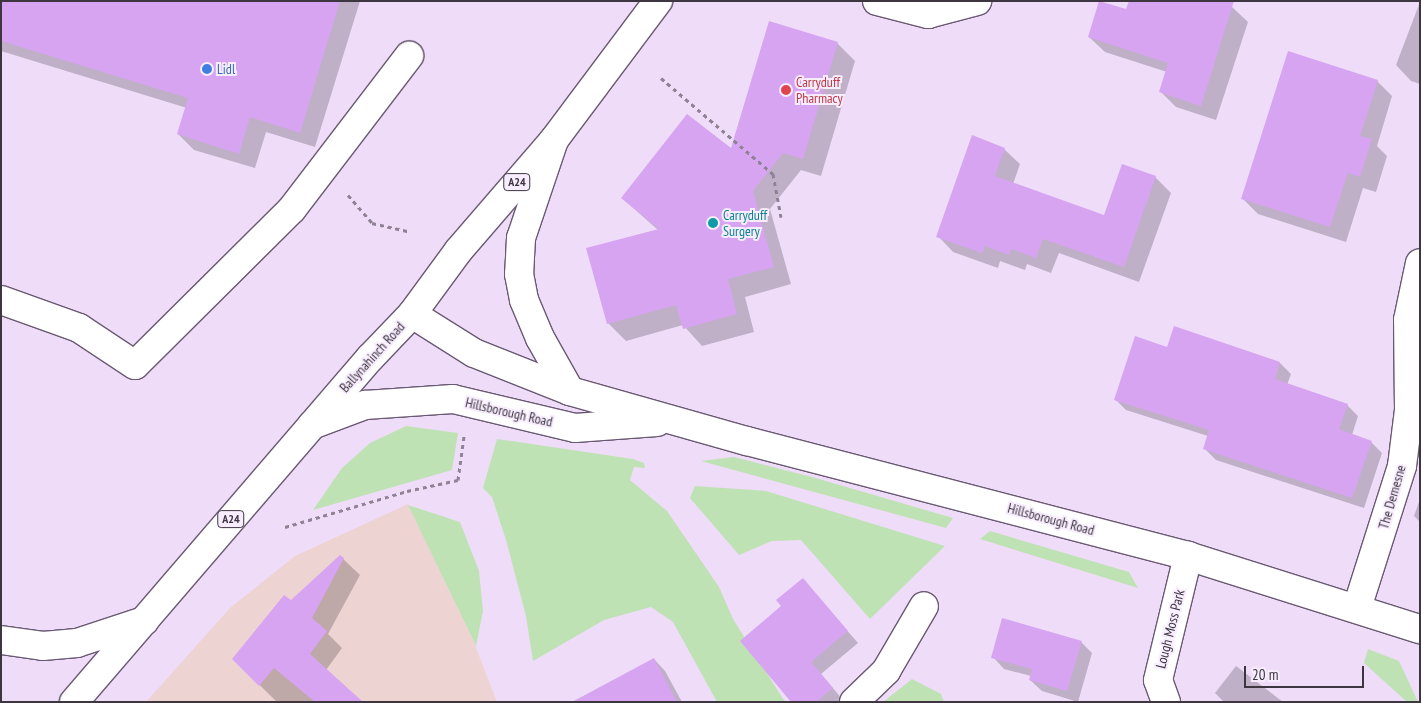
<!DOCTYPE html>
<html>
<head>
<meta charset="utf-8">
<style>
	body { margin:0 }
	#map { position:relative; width:1421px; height:703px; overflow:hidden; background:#efdcf9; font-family:"PT Sans Narrow",sans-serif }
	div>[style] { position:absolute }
	.industrial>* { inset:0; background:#eed3d3 }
	.green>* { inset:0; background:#bfe2b4 }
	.shadow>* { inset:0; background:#0003 }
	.building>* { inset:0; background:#d7a4f1 }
	.path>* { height:3px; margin-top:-1.5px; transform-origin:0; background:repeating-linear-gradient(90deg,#8f8295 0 4px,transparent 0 8px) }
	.roads { filter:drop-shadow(1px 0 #6a5972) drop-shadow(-1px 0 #6a5972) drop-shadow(0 1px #6a5972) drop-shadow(0 -1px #6a5972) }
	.minor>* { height:28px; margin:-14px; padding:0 14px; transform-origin:14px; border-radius:14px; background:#fff }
	.major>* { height:28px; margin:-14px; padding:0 14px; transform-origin:14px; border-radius:14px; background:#fff }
	.highway>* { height:28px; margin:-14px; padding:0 14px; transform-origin:14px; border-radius:14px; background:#fff }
	.dots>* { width:14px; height:14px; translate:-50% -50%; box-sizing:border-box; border:2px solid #f8edfe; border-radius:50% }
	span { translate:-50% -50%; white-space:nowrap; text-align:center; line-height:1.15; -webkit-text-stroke:4px #f8edfe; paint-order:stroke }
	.shield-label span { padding:1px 4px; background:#f8edfe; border:1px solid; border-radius:4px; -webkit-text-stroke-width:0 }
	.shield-label { font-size:12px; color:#3d3641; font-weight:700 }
	.shop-label { font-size:14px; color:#366cbe }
	.left { translate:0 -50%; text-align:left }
	.health-label { font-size:14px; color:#be3a42 }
	.culture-label { font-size:14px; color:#0d838f }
	.street-label { font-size:14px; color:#3d3641 }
	.frame { position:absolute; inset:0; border:2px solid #3d3641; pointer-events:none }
	.scale { position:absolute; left:1244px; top:666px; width:120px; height:22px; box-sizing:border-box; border:2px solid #3d3641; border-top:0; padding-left:6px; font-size:15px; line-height:18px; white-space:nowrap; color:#3d3641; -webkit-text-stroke:4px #f8edfe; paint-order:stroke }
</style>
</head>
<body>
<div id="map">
	<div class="industrial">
		<div style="clip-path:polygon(408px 504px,473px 640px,497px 702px,146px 702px,230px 608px,295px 556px)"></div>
	</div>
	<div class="green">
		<div style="clip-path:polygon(406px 426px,458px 433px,452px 470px,313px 510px,342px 468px,370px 443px)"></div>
		<div style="clip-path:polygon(497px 439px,633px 459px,644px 463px,645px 468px,634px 467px,630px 480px,667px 511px,719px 587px,733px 619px,785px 702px,717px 702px,673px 622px,651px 607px,604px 620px,533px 661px,526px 616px,506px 540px,492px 497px,483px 488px)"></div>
		<div style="clip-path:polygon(734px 457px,812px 477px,953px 518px,946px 528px,701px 461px)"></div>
		<div style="clip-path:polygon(695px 486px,766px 491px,945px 546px,870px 619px,801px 540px,772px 541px,739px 555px,690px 498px)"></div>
		<div style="clip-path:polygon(408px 505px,460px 522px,479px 571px,483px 611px,476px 646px)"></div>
		<div style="clip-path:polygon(990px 531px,1129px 572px,1138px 588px,980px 539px)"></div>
		<div style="clip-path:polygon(1368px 649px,1399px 661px,1418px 702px,1407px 702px,1364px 663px)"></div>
		<div style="clip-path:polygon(912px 679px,941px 694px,944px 702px,883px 702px)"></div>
	</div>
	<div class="shadow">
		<div style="clip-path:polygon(1px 1px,360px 1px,315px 147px,266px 132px,255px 168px,194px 150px,178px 134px,187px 108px,1px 51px)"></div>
		<div style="clip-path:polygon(1420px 2px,1420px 84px,1411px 81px,1396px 65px)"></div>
		<div style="clip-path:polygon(1232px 7px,1248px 22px,1216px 120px,1176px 107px,1161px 92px,1167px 72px,1105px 52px,1089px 37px,1127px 11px)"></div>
		<div style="clip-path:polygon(837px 43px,855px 61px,821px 176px,801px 170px,770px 209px,791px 284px,745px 297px,754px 332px,702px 346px,683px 325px,626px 341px,608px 323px,658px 230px,622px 198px,732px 150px)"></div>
		<div style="clip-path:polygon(1377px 81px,1392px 96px,1377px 146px,1387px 156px,1376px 192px,1363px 188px,1346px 242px,1258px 214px,1242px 198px)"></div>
		<div style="clip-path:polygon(1004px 149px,1020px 164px,1013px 184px,1105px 217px,1155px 177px,1171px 193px,1139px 282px,1059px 253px,1051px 273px,1027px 264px,1025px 270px,1000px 261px,998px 268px,953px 252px,938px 236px)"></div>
		<div style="clip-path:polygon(1168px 348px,1280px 363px,1291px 374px,1287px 385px,1347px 405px,1358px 416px,1352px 435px,1371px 442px,1382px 453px,1364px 508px,1216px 460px,1204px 448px,1208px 436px,1126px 410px,1115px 399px)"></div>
		<div style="clip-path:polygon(1420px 499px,1420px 522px,1414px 516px)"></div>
		<div style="clip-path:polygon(340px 556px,360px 575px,328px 634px,342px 648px,326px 670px,361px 702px,277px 702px,233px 659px)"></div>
		<div style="clip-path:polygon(803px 580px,858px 643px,821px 674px,843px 700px,841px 702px,793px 702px,783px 607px)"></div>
		<div style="clip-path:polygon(1081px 642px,1092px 653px,1078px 702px,1042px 691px,1030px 680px,1031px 676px,1004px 669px,993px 657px)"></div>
		<div style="clip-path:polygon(654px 659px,665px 671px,682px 702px,574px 702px)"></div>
		<div style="clip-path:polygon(1236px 666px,1283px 702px,1224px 702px,1215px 693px)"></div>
	</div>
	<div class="building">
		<div style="clip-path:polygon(1px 1px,340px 1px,300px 133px,250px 117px,239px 154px,177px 134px,188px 98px,1px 41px)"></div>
		<div style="clip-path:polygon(1099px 1px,1126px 9px,1129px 1px,1234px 1px,1201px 106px,1159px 92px,1168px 63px,1088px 37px)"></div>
		<div style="clip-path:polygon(769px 21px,838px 42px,803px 159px,783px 153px,753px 191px,774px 267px,728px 279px,737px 314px,683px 329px,676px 305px,607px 324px,586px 248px,659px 229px,621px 198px,687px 114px,731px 148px)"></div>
		<div style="clip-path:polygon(1288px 51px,1378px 80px,1360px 136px,1372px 139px,1360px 177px,1348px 173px,1330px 227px,1241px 199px)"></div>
		<div style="clip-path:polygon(972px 135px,1005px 148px,995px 176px,1104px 215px,1122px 164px,1156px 176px,1124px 267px,1043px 239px,1036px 258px,1011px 249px,1009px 255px,985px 246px,982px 253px,936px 237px)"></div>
		<div style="clip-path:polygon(1174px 326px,1280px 362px,1275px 379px,1348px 404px,1339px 429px,1372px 441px,1352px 498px,1203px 449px,1209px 430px,1114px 400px,1135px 336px,1167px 347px)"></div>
		<div style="clip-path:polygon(340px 555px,344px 558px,312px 618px,327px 631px,310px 654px,363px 702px,315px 702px,274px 668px,259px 686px,232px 659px,284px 595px,291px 600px)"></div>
		<div style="clip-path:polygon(803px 578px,848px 631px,811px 662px,833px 688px,816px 702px,791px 702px,740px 641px,781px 606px,776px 600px)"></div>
		<div style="clip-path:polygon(1002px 618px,1082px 641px,1067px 691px,1029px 680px,1032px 669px,991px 658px)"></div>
		<div style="clip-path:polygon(654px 658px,677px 702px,572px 702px)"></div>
	</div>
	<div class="path">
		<div style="left:661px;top:78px;width:148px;rotate:40.6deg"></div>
		<div style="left:773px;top:174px;width:44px;rotate:79.5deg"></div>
		<div style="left:348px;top:195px;width:37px;rotate:49deg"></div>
		<div style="left:372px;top:223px;width:37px;rotate:13deg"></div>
		<div style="left:285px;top:527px;width:127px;rotate:-16.4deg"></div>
		<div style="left:407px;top:491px;width:52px;rotate:-12.2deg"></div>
		<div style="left:458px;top:480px;width:44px;rotate:-82.2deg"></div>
	</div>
	<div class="roads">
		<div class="minor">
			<div style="left:877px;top:1px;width:53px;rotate:14.3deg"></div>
			<div style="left:928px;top:14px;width:51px;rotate:-14.9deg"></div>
			<div style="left:1px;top:300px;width:83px;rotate:19.7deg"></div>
			<div style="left:79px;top:328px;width:67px;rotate:33.5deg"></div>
			<div style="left:135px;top:365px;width:221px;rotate:-44.8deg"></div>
			<div style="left:292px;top:209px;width:193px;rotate:-52.6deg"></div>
			<div style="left:1357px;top:608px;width:149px;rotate:-72.4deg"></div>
			<div style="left:1402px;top:466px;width:56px;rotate:-82.9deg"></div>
			<div style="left:1409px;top:410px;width:90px;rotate:-90.6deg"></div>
			<div style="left:1408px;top:320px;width:58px;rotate:-78.1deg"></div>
			<div style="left:854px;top:702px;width:45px;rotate:-44.1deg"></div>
			<div style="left:886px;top:671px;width:75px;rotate:-59.7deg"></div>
			<div style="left:1166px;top:702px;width:23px;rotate:-110deg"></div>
			<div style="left:1158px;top:680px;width:128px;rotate:-76.4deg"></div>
		</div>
		<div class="major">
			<div style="left:554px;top:140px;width:103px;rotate:108.6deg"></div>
			<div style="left:521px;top:238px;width:36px;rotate:93deg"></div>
			<div style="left:519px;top:274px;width:26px;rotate:79deg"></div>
			<div style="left:524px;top:300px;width:41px;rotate:67.2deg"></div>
			<div style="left:540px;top:338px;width:61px;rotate:60.5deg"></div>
			<div style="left:412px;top:314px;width:73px;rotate:32.2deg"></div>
			<div style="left:474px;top:353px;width:103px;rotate:21.6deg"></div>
			<div style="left:570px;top:391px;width:184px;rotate:15.8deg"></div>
			<div style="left:747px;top:441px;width:456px;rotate:14.6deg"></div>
			<div style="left:1188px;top:556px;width:243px;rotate:17.5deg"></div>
			<div style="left:312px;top:425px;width:57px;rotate:-20.7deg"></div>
			<div style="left:365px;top:405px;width:88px;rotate:-3.9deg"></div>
			<div style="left:453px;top:399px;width:125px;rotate:13.4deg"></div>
			<div style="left:575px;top:428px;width:82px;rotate:-4.2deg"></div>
			<div style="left:1px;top:640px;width:42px;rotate:8.1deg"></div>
			<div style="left:43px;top:646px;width:34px;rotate:-5deg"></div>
			<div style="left:77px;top:643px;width:71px;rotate:-18.2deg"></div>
		</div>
		<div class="highway">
			<div style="left:74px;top:702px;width:454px;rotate:-49.3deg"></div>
			<div style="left:370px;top:358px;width:61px;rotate:-46.3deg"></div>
			<div style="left:412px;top:314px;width:79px;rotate:-53.7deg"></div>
			<div style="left:459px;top:250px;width:145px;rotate:-49.2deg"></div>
			<div style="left:554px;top:140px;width:174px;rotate:-53.2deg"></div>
		</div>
	</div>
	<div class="dots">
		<div style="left:207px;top:69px;background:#3f7fe0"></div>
		<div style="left:786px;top:90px;background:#e0444e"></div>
		<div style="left:713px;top:223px;background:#0f9aa8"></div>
	</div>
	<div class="shield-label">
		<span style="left:517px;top:182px">A24</span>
		<span style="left:231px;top:519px">A24</span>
	</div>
	<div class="shop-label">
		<span class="left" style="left:217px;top:69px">Lidl</span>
	</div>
	<div class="health-label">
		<span class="left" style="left:796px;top:90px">Carryduff<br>Pharmacy</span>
	</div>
	<div class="culture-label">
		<span class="left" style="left:723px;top:223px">Carryduff<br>Surgery</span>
	</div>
	<div class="street-label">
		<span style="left:372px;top:357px;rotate:-48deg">Ballynahinch Road</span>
		<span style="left:509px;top:412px;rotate:13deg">Hillsborough Road</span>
		<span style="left:1392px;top:497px;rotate:-74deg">The Demesne</span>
		<span style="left:1051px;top:519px;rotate:15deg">Hillsborough Road</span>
		<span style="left:1170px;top:629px;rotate:-76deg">Lough Moss Park</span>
	</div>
	<div class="frame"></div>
	<div class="scale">20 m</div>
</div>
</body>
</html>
